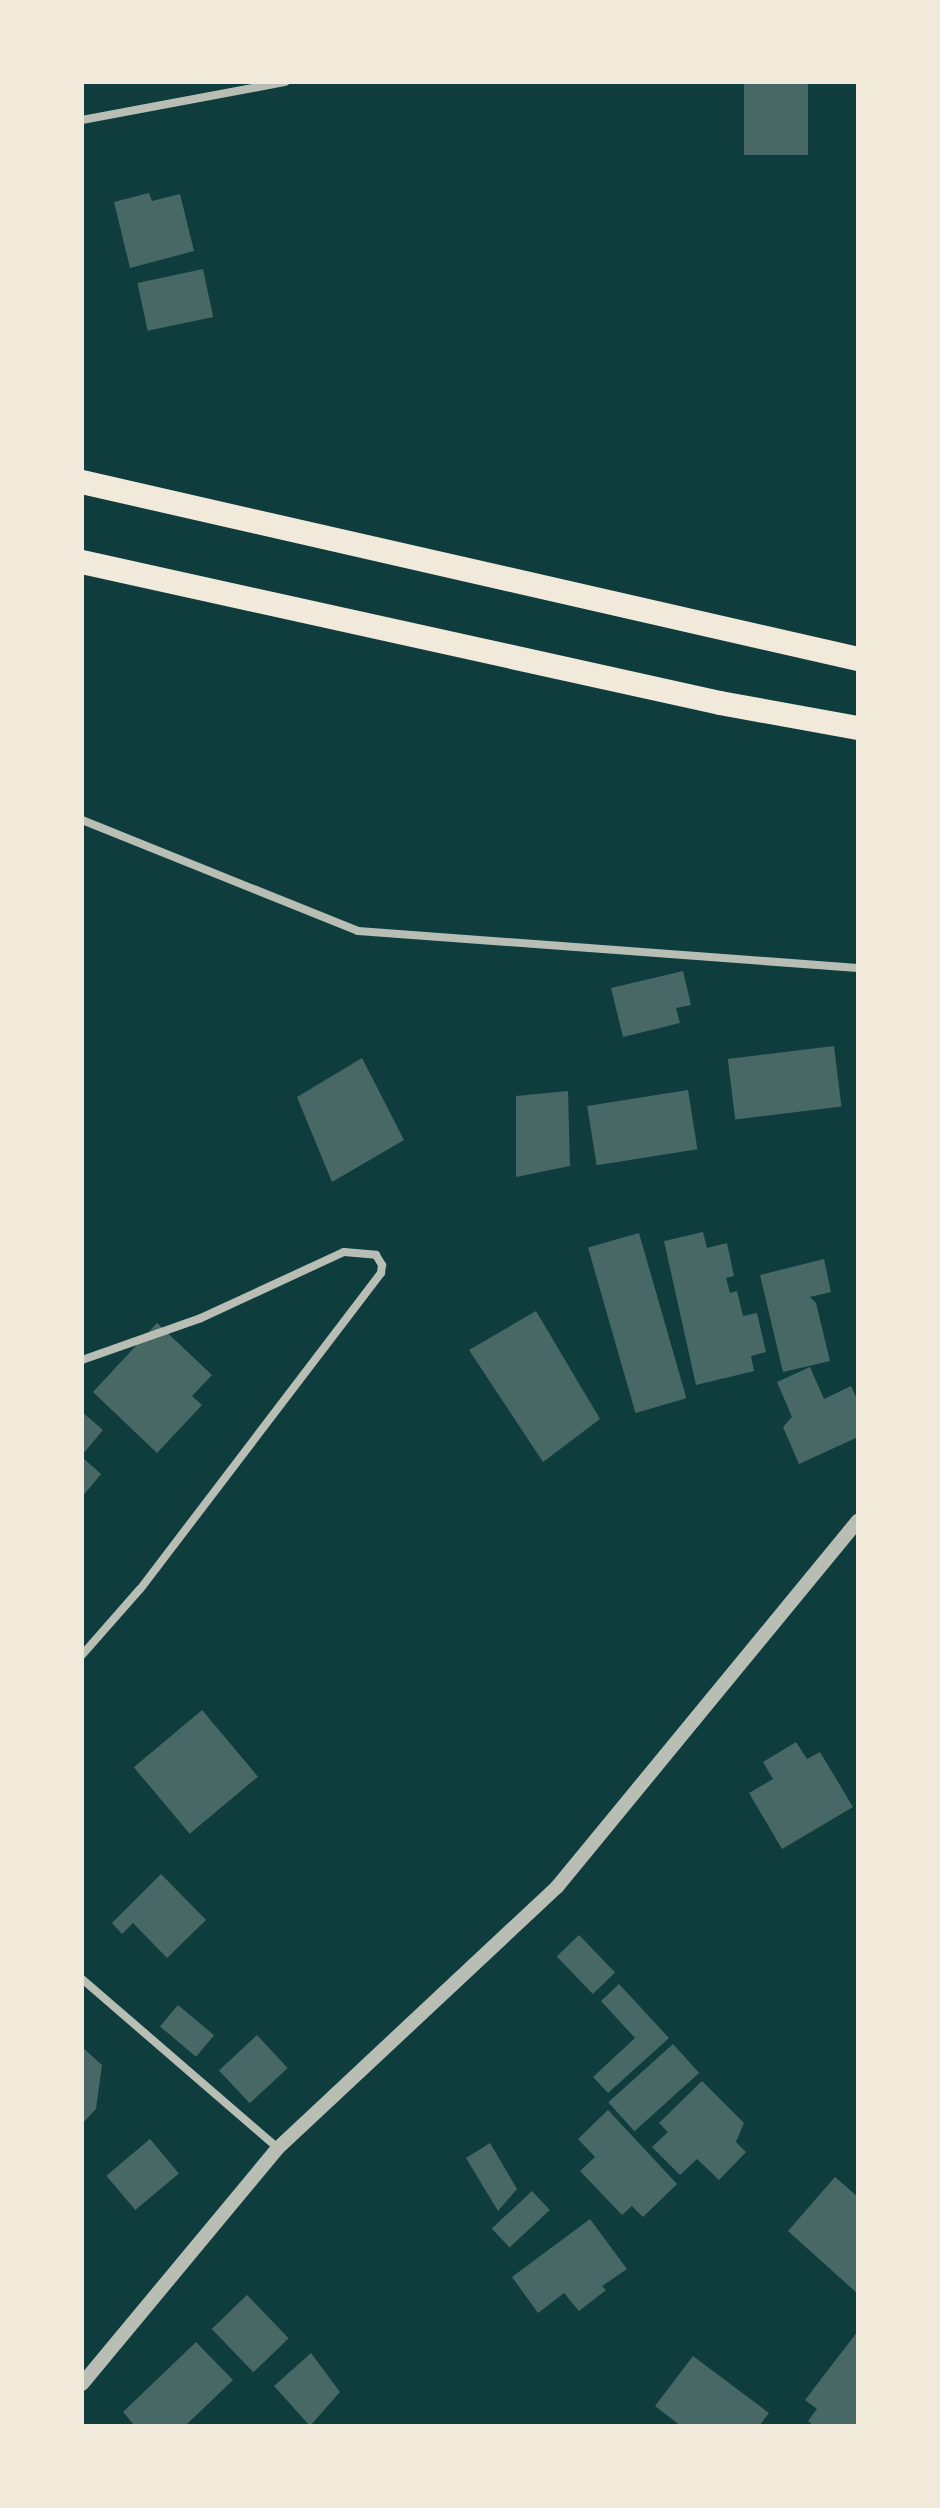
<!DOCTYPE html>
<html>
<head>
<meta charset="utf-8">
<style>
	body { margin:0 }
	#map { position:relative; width:940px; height:2508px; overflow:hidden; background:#0f3d3e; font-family:"Varela Round",sans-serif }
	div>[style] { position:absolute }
	.building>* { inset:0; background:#486865; transform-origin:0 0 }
	.minor>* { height:8px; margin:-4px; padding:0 4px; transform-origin:4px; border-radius:4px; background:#b8beb3 }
	.tertiary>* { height:14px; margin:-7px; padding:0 7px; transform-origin:7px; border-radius:7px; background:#b8beb3 }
	.motorway>* { height:24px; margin:-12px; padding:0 12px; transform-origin:12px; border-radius:12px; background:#f1e9da }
	span { translate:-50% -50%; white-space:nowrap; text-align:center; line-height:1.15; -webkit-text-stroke:6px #f1e9da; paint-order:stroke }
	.frame { position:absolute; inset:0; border:84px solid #f1e9da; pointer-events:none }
</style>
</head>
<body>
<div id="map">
	<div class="building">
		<div style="left:744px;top:82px;width:64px;height:73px"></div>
		<div style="clip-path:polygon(149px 193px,152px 201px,180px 194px,194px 251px,130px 268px,114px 202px)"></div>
		<div style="left:203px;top:269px;width:49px;height:67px;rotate:78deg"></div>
		<div style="clip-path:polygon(683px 971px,691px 1005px,676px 1008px,680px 1023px,623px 1037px,611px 988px)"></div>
		<div style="left:834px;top:1046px;width:61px;height:107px;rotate:83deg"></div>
		<div style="clip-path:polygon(362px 1058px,404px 1140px,332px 1182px,297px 1097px)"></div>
		<div style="left:688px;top:1090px;width:60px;height:102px;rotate:81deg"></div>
		<div style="clip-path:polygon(568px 1091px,570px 1166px,516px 1177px,516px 1096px)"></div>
		<div style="clip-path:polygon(703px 1232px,707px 1248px,727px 1243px,734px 1276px,726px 1278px,730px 1293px,737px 1291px,743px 1316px,757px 1313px,766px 1352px,751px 1356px,754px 1371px,696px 1385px,664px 1241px)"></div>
		<div style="left:639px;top:1233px;width:172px;height:53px;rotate:74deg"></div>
		<div style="clip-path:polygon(824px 1259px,831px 1292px,810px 1297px,816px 1303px,830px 1361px,783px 1372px,760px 1275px)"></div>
		<div style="clip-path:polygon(536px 1311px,600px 1419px,543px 1462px,469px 1350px)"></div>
		<div style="clip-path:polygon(157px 1323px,212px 1375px,192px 1396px,202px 1405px,157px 1453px,93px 1392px)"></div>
		<div style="clip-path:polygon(810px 1367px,824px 1399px,851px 1386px,858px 1401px,858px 1437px,799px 1464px,783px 1427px,792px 1417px,777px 1382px)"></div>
		<div style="clip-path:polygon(82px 1412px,103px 1430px,82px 1455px)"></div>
		<div style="clip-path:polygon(82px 1457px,101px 1474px,82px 1497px)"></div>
		<div style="left:202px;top:1710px;width:87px;height:89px;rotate:50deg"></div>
		<div style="clip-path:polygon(796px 1742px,807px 1759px,820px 1752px,853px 1807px,782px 1849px,749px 1793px,773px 1779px,763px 1762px)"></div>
		<div style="clip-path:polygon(161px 1874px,206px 1920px,167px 1958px,133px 1923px,122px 1934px,112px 1923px)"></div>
		<div style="left:579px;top:1935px;width:52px;height:31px;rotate:46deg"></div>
		<div style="clip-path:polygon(619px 1984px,669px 2038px,608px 2093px,593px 2077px,635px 2038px,601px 2001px)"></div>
		<div style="left:178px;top:2005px;width:47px;height:28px;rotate:40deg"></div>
		<div style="left:257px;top:2035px;width:45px;height:52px;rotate:47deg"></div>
		<div style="left:673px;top:2044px;width:39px;height:87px;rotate:48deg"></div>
		<div style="clip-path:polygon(82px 2047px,102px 2065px,96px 2109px,82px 2124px)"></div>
		<div style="clip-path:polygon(702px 2081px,744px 2123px,736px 2142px,746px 2152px,719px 2180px,697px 2159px,680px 2175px,652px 2147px,668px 2132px,659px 2123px)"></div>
		<div style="clip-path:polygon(608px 2110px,677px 2184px,643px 2217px,632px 2206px,622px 2215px,580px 2171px,595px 2157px,578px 2139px)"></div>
		<div style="left:150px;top:2139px;width:45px;height:57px;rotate:50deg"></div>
		<div style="clip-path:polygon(490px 2143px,517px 2189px,498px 2211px,466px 2158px)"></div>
		<div style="clip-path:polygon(835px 2177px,858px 2197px,858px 2294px,788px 2231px)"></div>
		<div style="left:532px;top:2191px;width:26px;height:55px;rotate:47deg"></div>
		<div style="clip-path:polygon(590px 2219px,627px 2269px,602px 2286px,606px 2290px,579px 2311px,564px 2293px,538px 2313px,512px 2277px)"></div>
		<div style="left:247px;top:2295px;width:60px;height:49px;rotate:46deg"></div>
		<div style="clip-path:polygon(858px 2331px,858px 2426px,814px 2426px,808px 2421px,817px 2409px,805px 2400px)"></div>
		<div style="clip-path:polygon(196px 2342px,233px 2380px,185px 2426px,135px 2426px,123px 2412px)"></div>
		<div style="clip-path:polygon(311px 2353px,340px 2392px,310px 2426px,274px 2386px)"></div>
		<div style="clip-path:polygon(693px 2356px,769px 2413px,759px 2426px,681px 2426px,655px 2406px)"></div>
	</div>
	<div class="minor">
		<div style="left:82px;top:120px;width:207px;rotate:-10.6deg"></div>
		<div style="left:82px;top:820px;width:297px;rotate:21.9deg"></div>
		<div style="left:358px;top:931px;width:501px;rotate:4.23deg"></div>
		<div style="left:82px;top:1360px;width:126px;rotate:-19.4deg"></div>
		<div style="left:201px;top:1318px;width:157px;rotate:-24.8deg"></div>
		<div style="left:344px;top:1252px;width:32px;rotate:5deg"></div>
		<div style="left:376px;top:1255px;width:12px;rotate:59deg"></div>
		<div style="left:382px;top:1265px;width:8px;rotate:97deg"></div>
		<div style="left:381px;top:1273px;width:397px;rotate:127.3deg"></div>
		<div style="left:140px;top:1589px;width:88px;rotate:131.3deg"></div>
		<div style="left:82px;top:1979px;width:259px;rotate:40.8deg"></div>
	</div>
	<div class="tertiary">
		<div style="left:82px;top:2384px;width:307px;rotate:-50.3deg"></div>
		<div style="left:278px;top:2148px;width:382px;rotate:-43.1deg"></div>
		<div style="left:557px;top:1887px;width:474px;rotate:-50.6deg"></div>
	</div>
	<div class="motorway">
		<div style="left:82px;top:482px;width:796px;rotate:12.85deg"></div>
		<div style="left:82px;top:562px;width:653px;rotate:12.46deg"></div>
		<div style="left:720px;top:703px;width:140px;rotate:10.3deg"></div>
	</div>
	<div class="frame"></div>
</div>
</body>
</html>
